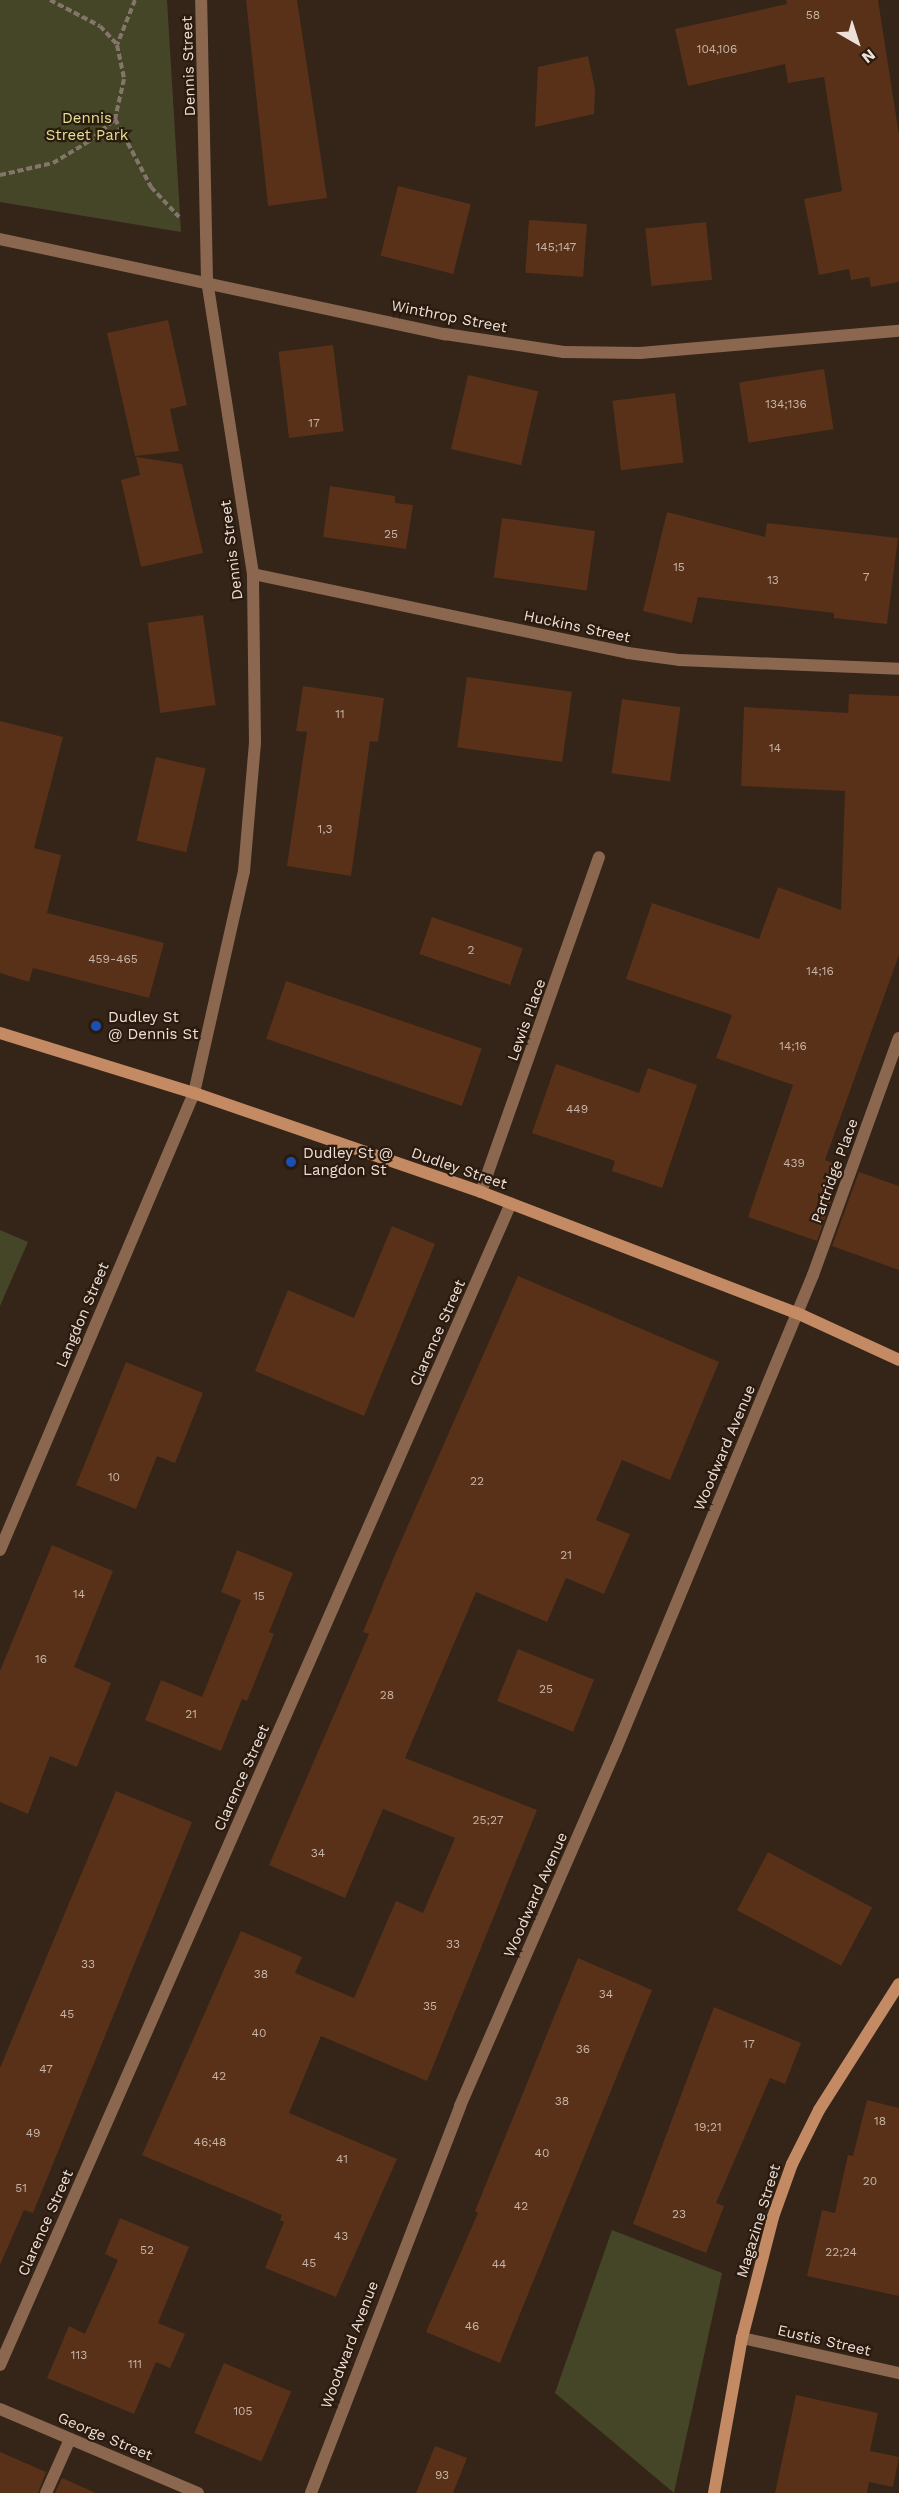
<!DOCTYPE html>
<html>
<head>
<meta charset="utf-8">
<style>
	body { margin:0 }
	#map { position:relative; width:899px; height:2493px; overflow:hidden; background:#352418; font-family:"Work Sans",sans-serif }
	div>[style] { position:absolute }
	.green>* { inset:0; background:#454627 }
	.building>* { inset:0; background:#583118; transform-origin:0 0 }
	.path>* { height:4px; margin-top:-2px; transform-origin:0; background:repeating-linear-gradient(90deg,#84756b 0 6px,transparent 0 9px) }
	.minor>* { height:12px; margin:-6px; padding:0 6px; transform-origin:6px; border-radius:6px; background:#8b674f }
	.secondary>* { height:12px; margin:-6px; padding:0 6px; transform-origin:6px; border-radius:6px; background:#c38a64 }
	.dots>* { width:16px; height:16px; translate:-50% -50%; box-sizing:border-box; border:3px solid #2b1a0e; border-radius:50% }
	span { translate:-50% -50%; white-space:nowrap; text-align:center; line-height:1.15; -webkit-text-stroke:4.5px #2b1a0e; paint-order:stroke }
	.number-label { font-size:12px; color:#c7b4a8 }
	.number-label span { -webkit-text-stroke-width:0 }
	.street-label { font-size:15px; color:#ece0d8 }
	.park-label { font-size:15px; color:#dfe195 }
	.poi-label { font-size:15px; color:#ece0d8 }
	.left { translate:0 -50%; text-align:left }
	.north { position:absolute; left:827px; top:12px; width:60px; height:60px; -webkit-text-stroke:4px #2b1a0e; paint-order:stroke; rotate:141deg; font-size:16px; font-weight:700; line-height:24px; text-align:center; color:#ece0d8 }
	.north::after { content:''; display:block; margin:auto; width:21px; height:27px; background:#ece0d8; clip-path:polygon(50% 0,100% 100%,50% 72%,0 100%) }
</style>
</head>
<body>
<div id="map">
	<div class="green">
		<div style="clip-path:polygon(0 0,167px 0,181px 232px,0 202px)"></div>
		<div style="clip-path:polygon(0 1230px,28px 1242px,0 1306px)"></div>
		<div style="clip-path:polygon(612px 2230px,722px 2273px,674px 2493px,555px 2393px)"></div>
	</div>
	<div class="building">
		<div style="clip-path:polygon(246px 0,297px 0,327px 198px,268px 206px)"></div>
		<div style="clip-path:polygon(786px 0,878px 0,899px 135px,899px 282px,871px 287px,869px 277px,851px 280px,849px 269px,819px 275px,804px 199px,842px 191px,824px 77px,788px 83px,785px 64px,688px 86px,675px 29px,787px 4px)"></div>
		<div style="clip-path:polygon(588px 56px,595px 89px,594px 114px,535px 127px,538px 67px)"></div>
		<div style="left:398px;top:186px;width:75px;height:72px;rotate:14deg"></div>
		<div style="left:529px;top:220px;width:58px;height:53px;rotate:4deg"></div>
		<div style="left:706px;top:222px;width:58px;height:61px;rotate:84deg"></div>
		<div style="clip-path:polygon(168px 320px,187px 405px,170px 409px,179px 451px,135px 456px,107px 333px)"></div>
		<div style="left:333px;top:345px;width:87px;height:55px;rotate:83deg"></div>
		<div style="left:824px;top:369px;width:61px;height:86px;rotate:81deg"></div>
		<div style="left:468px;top:375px;width:72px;height:76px;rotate:13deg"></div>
		<div style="left:675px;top:393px;width:70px;height:63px;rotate:83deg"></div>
		<div style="clip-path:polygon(136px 457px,182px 464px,203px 553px,141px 567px,121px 480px,140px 475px)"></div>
		<div style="clip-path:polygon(330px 486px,395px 496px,395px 503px,413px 505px,406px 549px,323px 537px)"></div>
		<div style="clip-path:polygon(667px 512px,765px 537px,767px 523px,898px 538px,887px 624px,834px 618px,834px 613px,698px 597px,692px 623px,643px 611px)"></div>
		<div style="left:502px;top:518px;width:94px;height:60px;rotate:8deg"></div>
		<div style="left:203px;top:615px;width:91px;height:56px;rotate:82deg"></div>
		<div style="left:467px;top:677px;width:106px;height:71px;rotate:8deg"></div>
		<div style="clip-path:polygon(303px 686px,384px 698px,378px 742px,370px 741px,351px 876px,287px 866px,307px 732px,296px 731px)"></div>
		<div style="clip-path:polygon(849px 694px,899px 696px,899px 955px,825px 1160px,843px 1167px,817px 1241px,748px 1217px,793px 1085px,716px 1058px,732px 1015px,626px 979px,652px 903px,759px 939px,778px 887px,841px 910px,845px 791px,741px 786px,744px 707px,848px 713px)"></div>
		<div style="left:622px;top:699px;width:59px;height:75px;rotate:8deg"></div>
		<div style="clip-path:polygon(0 721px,63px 737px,34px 848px,61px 855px,47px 913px,164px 943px,149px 998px,33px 968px,29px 982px,0 973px)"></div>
		<div style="left:156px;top:757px;width:51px;height:86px;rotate:13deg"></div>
		<div style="left:432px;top:917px;width:96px;height:39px;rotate:19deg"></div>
		<div style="left:286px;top:981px;width:207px;height:61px;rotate:19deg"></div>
		<div style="clip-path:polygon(556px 1064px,639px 1093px,648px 1068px,697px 1085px,662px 1188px,612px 1171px,615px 1161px,532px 1133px)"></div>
		<div style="clip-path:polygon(859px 1172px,899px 1186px,899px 1270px,832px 1246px)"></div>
		<div style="clip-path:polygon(392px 1226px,435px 1244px,364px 1416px,255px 1371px,288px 1290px,354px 1318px)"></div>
		<div style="clip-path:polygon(518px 1276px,719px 1362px,670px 1480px,622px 1460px,596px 1520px,630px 1534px,604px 1594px,566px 1578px,547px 1622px,476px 1592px,405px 1758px,537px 1810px,427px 2081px,321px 2036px,289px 2113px,397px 2159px,336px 2297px,265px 2268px,284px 2222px,280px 2220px,282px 2215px,142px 2155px,241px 1931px,302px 1957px,295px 1973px,354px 1998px,396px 1901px,423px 1913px,455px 1838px,383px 1809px,345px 1898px,269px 1865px,369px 1634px,363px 1632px,394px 1557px)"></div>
		<div style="clip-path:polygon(126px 1362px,203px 1393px,175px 1463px,157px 1456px,136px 1509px,76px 1485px)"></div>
		<div style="clip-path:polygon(52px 1545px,113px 1571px,74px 1667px,111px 1683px,77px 1767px,50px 1756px,28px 1814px,0 1802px,0 1671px)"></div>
		<div style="clip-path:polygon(237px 1550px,293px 1573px,269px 1632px,274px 1634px,247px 1701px,242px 1699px,221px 1751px,145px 1720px,161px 1680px,202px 1697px,241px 1600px,221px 1592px)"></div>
		<div style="left:518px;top:1649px;width:82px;height:56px;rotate:22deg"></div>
		<div style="clip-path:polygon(116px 1791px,192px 1822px,33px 2213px,24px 2210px,0 2265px,0 2068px)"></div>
		<div style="left:768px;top:1852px;width:118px;height:66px;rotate:28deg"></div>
		<div style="clip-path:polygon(578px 1958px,652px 1990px,500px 2363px,426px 2332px,478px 2213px,475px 2211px)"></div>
		<div style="clip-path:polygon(714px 2007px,801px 2043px,785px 2084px,770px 2078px,716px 2203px,724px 2206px,706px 2253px,633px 2224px)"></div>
		<div style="clip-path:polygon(867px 2100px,899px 2108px,899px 2296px,807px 2276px,822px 2210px,835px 2213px,848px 2155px,853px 2156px)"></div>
		<div style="clip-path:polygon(120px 2218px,189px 2247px,158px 2323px,185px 2334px,170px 2368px,156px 2362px,134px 2414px,47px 2378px,69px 2326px,85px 2334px,118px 2260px,105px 2254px)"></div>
		<div style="left:224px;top:2363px;width:73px;height:76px;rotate:23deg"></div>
		<div style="clip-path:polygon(796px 2395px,878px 2413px,870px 2451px,899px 2457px,893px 2487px,869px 2482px,867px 2493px,775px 2493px)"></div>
		<div style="clip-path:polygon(435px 2446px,467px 2458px,453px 2493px,416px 2493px)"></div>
		<div style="clip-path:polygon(0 2452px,46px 2472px,38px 2493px,0 2493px)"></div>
		<div style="clip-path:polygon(62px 2478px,96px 2493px,55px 2493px)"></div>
	</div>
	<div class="path">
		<div style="left:50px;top:0;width:56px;rotate:27.5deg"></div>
		<div style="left:100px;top:26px;width:25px;rotate:47deg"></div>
		<div style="left:135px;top:0;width:48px;rotate:111.8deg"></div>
		<div style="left:117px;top:45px;width:35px;rotate:78deg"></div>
		<div style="left:124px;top:79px;width:41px;rotate:102.7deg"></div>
		<div style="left:115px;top:119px;width:77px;rotate:62.1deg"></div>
		<div style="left:151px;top:187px;width:41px;rotate:47deg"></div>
		<div style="left:0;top:175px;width:54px;rotate:-12.8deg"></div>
		<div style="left:53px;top:163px;width:41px;rotate:-31deg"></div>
		<div style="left:88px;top:142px;width:35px;rotate:-40deg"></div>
	</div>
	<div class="minor">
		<div style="left:0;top:239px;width:455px;rotate:12.1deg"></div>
		<div style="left:445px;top:334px;width:120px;rotate:8.6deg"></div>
		<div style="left:564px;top:352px;width:76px;rotate:0.8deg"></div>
		<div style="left:640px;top:353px;width:260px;rotate:-4.9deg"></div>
		<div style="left:253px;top:574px;width:383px;rotate:11.9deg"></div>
		<div style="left:628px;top:653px;width:51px;rotate:7.8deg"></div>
		<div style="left:679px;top:660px;width:220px;rotate:2.3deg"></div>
		<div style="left:481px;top:1192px;width:355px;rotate:-70.6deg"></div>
		<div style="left:0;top:1550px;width:496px;rotate:-67deg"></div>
		<div style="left:194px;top:1093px;width:228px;rotate:-77.3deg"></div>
		<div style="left:244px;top:871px;width:128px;rotate:-85.1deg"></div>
		<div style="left:255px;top:743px;width:169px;rotate:-90.7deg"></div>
		<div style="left:253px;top:574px;width:298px;rotate:-98.9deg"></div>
		<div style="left:207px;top:280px;width:280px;rotate:-91.2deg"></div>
		<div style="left:742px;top:2338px;width:161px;rotate:12.6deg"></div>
		<div style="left:0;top:2365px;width:1269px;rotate:-66.26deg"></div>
		<div style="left:0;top:2409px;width:215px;rotate:23deg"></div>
		<div style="left:46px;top:2493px;width:59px;rotate:-66deg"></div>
		<div style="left:311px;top:2493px;width:415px;rotate:-68.9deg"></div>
		<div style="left:460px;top:2106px;width:390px;rotate:-66.4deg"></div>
		<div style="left:616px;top:1749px;width:513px;rotate:-67.43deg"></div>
		<div style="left:813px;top:1275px;width:252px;rotate:-70.1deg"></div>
	</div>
	<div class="secondary">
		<div style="left:0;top:1033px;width:203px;rotate:17.2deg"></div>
		<div style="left:194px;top:1093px;width:304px;rotate:19deg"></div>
		<div style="left:481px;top:1192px;width:338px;rotate:21deg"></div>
		<div style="left:797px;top:1313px;width:112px;rotate:24.7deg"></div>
		<div style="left:714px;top:2493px;width:158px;rotate:-79.8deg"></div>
		<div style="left:742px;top:2338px;width:125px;rotate:-75.6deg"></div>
		<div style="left:773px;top:2217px;width:56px;rotate:-70.3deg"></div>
		<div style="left:792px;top:2164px;width:60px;rotate:-63.4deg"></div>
		<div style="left:819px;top:2110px;width:149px;rotate:-57.6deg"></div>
	</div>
	<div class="dots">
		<div style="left:96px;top:1026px;background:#1a4fb4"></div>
		<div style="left:291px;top:1162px;background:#1a4fb4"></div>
	</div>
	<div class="number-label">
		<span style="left:813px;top:16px">58</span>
		<span style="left:717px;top:50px">104,106</span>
		<span style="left:556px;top:248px">145;147</span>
		<span style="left:786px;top:405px">134;136</span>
		<span style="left:314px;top:424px">17</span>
		<span style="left:391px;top:535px">25</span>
		<span style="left:679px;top:568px">15</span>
		<span style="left:866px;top:578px">7</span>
		<span style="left:773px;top:581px">13</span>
		<span style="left:340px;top:715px">11</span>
		<span style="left:775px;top:749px">14</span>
		<span style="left:325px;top:830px">1,3</span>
		<span style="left:471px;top:951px">2</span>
		<span style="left:113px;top:960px">459-465</span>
		<span style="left:820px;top:972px">14;16</span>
		<span style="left:793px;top:1047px">14;16</span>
		<span style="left:577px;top:1110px">449</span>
		<span style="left:794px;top:1164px">439</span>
		<span style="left:114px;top:1478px">10</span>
		<span style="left:477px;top:1482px">22</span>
		<span style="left:566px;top:1556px">21</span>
		<span style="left:79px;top:1595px">14</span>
		<span style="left:259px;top:1597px">15</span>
		<span style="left:41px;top:1660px">16</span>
		<span style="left:546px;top:1690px">25</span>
		<span style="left:387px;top:1696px">28</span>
		<span style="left:191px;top:1715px">21</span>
		<span style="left:488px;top:1821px">25;27</span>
		<span style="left:318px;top:1854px">34</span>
		<span style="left:453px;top:1945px">33</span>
		<span style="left:88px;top:1965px">33</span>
		<span style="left:261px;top:1975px">38</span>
		<span style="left:606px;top:1995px">34</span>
		<span style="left:430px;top:2007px">35</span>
		<span style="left:67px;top:2015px">45</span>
		<span style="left:259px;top:2034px">40</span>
		<span style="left:749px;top:2045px">17</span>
		<span style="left:583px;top:2050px">36</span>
		<span style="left:46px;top:2070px">47</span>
		<span style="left:219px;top:2077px">42</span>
		<span style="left:562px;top:2102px">38</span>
		<span style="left:880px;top:2122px">18</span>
		<span style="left:708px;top:2128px">19;21</span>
		<span style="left:33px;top:2134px">49</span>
		<span style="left:210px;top:2143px">46;48</span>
		<span style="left:542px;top:2154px">40</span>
		<span style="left:342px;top:2160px">41</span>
		<span style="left:870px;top:2182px">20</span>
		<span style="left:21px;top:2189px">51</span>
		<span style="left:521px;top:2207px">42</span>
		<span style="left:679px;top:2215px">23</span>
		<span style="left:341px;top:2237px">43</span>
		<span style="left:147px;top:2251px">52</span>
		<span style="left:841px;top:2253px">22;24</span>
		<span style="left:309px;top:2264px">45</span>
		<span style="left:499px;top:2265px">44</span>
		<span style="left:472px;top:2327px">46</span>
		<span style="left:79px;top:2356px">113</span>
		<span style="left:135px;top:2365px">111</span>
		<span style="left:243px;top:2412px">105</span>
		<span style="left:442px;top:2476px">93</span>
	</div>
	<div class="street-label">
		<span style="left:189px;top:66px;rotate:-92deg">Dennis Street</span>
		<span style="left:449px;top:317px;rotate:11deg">Winthrop Street</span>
		<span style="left:232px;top:550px;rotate:-97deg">Dennis Street</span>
		<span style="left:577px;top:627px;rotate:12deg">Huckins Street</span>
		<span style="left:527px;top:1020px;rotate:-70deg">Lewis Place</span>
		<span style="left:459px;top:1169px;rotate:19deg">Dudley Street</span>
		<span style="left:835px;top:1171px;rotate:-70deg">Partridge Place</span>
		<span style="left:83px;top:1315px;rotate:-67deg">Langdon Street</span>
		<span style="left:438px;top:1333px;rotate:-66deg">Clarence Street</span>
		<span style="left:725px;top:1448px;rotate:-67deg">Woodward Avenue</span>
		<span style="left:242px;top:1778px;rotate:-66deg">Clarence Street</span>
		<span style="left:536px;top:1895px;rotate:-66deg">Woodward Avenue</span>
		<span style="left:759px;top:2221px;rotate:-73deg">Magazine Street</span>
		<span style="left:46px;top:2223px;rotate:-66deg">Clarence Street</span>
		<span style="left:824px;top:2341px;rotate:13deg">Eustis Street</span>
		<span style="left:350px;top:2345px;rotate:-69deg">Woodward Avenue</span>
		<span style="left:105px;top:2437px;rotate:23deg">George Street</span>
	</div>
	<div class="park-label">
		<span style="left:87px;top:127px">Dennis<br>Street Park</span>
	</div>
	<div class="poi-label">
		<span class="left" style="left:108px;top:1026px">Dudley St<br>@ Dennis St</span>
		<span class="left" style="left:303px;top:1162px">Dudley St @<br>Langdon St</span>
	</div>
	<div class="north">N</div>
</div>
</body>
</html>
